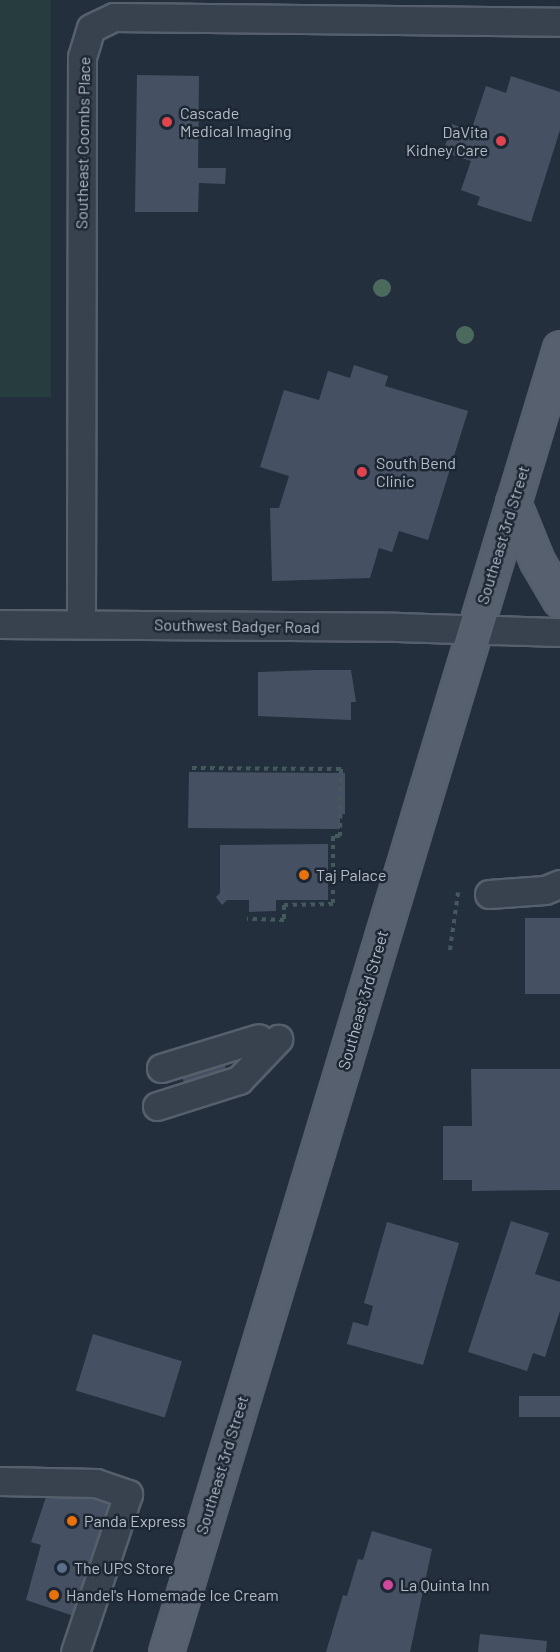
<!DOCTYPE html>
<html>
<head>
<meta charset="utf-8">
<style>
	body { margin:0 }
	#map { position:relative; width:560px; height:1652px; overflow:hidden; background:#242f3e; font-family:Barlow,sans-serif }
	div>[style] { position:absolute }
	.green>* { inset:0; background:#263c3f; transform-origin:0 0 }
	.building>* { inset:0; background:#455162; transform-origin:0 0 }
	.path>* { height:4px; margin-top:-2px; transform-origin:0; background:repeating-linear-gradient(90deg,#44595c 0 4.5px,transparent 0 9px) }
	.roads { filter:drop-shadow(2px 0 #565f6c) drop-shadow(-2px 0 #565f6c) drop-shadow(0 2px #565f6c) drop-shadow(0 -2px #565f6c) }
	.minor>* { height:27px; margin:-13.5px; padding:0 13.5px; transform-origin:13.5px; border-radius:13.5px; background:#38414e }
	.major>* { height:33px; margin:-16.5px; padding:0 16.5px; transform-origin:16.5px; border-radius:16.5px; background:#56606e }
	.trees>* { width:18px; height:18px; margin:-9px; border-radius:50%; background:#4b6a5d }
	.dots>* { width:16px; height:16px; translate:-50% -50%; box-sizing:border-box; border:3px solid #1d2633; border-radius:50% }
	span { translate:-50% -50%; white-space:nowrap; text-align:center; line-height:1.15; -webkit-text-stroke:5px #1d2633; paint-order:stroke }
	.poi-label { font-size:16px; color:#b4bcc9 }
	.left { translate:0 -50%; text-align:left }
	.right { translate:-100% -50%; text-align:right }
	.street-label { font-size:16px; color:#b4bcc9 }
</style>
</head>
<body>
<div id="map">
	<div class="green">
		<div style="left:0;top:0;width:51px;height:397px"></div>
	</div>
	<div class="building">
		<div style="clip-path:polygon(137px 75px,199px 76px,198px 168px,226px 168px,225px 184px,199px 183px,198px 212px,135px 212px)"></div>
		<div style="clip-path:polygon(511px 76px,560px 92px,560px 130px,531px 222px,477px 205px,480px 197px,461px 190px,471px 161px,443px 152px,452px 124px,471px 131px,486px 86px,506px 93px)"></div>
		<div style="clip-path:polygon(354px 365px,388px 376px,385px 386px,468px 411px,428px 540px,399px 531px,392px 552px,379px 548px,370px 578px,272px 581px,270px 508px,279px 508px,289px 476px,260px 467px,284px 390px,319px 400px,328px 371px,350px 378px)"></div>
		<div style="clip-path:polygon(317px 670px,351px 670px,356px 702px,351px 702px,351px 720px,258px 716px,258px 672px)"></div>
		<div style="clip-path:polygon(189px 772px,345px 773px,345px 814px,340px 814px,340px 829px,188px 828px)"></div>
		<div style="clip-path:polygon(328px 844px,328px 900px,276px 900px,276px 911px,249px 912px,249px 900px,227px 900px,222px 905px,216px 897px,220px 893px,220px 845px)"></div>
		<div style="left:525px;top:918px;width:35px;height:76px"></div>
		<div style="left:221px;top:1056px;width:19px;height:44px;rotate:69deg"></div>
		<div style="clip-path:polygon(471px 1069px,560px 1069px,560px 1190px,472px 1191px,472px 1180px,443px 1180px,443px 1126px,472px 1126px)"></div>
		<div style="clip-path:polygon(511px 1221px,549px 1233px,535px 1274px,560px 1282px,560px 1311px,545px 1357px,533px 1353px,527px 1371px,468px 1352px)"></div>
		<div style="clip-path:polygon(387px 1222px,459px 1243px,423px 1365px,347px 1344px,353px 1322px,368px 1326px,373px 1306px,364px 1303px)"></div>
		<div style="left:93px;top:1334px;width:93px;height:59px;rotate:17deg"></div>
		<div style="left:560px;top:1396px;width:21px;height:41px;rotate:90deg"></div>
		<div style="clip-path:polygon(48px 1491px,96px 1494px,114px 1500px,74px 1616px,26px 1600px,41px 1545px,31px 1542px)"></div>
		<div style="clip-path:polygon(372px 1531px,432px 1549px,410px 1652px,326px 1652px,343px 1595px,347px 1596px,358px 1559px,363px 1560px)"></div>
		<div style="clip-path:polygon(480px 1634px,547px 1641px,546px 1652px,478px 1652px)"></div>
	</div>
	<div class="path">
		<div style="left:192px;top:768px;width:149px;rotate:0.4deg"></div>
		<div style="left:341px;top:769px;width:67px;rotate:90.9deg"></div>
		<div style="left:340px;top:836px;width:7px;rotate:180deg"></div>
		<div style="left:333px;top:836px;width:68px;rotate:90deg"></div>
		<div style="left:333px;top:904px;width:49px;rotate:178.8deg"></div>
		<div style="left:284px;top:905px;width:15px;rotate:90deg"></div>
		<div style="left:284px;top:920px;width:37px;rotate:-178deg"></div>
		<div style="left:450px;top:950px;width:58px;rotate:-82deg"></div>
	</div>
	<div class="roads">
		<div class="minor">
			<div style="left:0;top:624px;width:397px;rotate:0.4deg"></div>
			<div style="left:397px;top:627px;width:163px;rotate:1.8deg"></div>
			<div style="left:81px;top:624px;width:567px;rotate:-89.9deg"></div>
			<div style="left:82px;top:57px;width:30px;rotate:-73deg"></div>
			<div style="left:91px;top:28px;width:25px;rotate:-26deg"></div>
			<div style="left:114px;top:17px;width:446px;rotate:0.6deg"></div>
			<div style="left:489px;top:894px;width:56px;rotate:-4.1deg"></div>
			<div style="left:545px;top:890px;width:16px;rotate:-22deg"></div>
			<div style="left:161px;top:1068px;width:102px;rotate:-17deg"></div>
			<div style="left:157px;top:1106px;width:86px;rotate:-17.6deg"></div>
			<div style="left:239px;top:1080px;width:57px;rotate:-46.4deg"></div>
			<div style="left:0;top:1481px;width:96px;rotate:1.2deg"></div>
			<div style="left:96px;top:1483px;width:34px;rotate:19deg"></div>
			<div style="left:128px;top:1494px;width:167px;rotate:108.5deg"></div>
		</div>
		<div class="major">
			<div style="left:513px;top:502px;width:64px;rotate:67.9deg"></div>
			<div style="left:537px;top:561px;width:45px;rotate:59.5deg"></div>
			<div style="left:166px;top:1652px;width:1362px;rotate:-73.19deg"></div>
		</div>
	</div>
	<div class="trees">
		<div style="left:382px;top:288px"></div>
		<div style="left:465px;top:335px"></div>
	</div>
	<div class="dots">
		<div style="left:167px;top:122px;background:#e0444e"></div>
		<div style="left:501px;top:141px;background:#e0444e"></div>
		<div style="left:362px;top:472px;background:#e0444e"></div>
		<div style="left:304px;top:875px;background:#e8710a"></div>
		<div style="left:72px;top:1521px;background:#e8710a"></div>
		<div style="left:62px;top:1568px;background:#5c6f8a"></div>
		<div style="left:388px;top:1585px;background:#d1479c"></div>
		<div style="left:54px;top:1595px;background:#e8710a"></div>
	</div>
	<div class="poi-label">
		<span class="left" style="left:180px;top:122px">Cascade<br>Medical Imaging</span>
		<span class="right" style="left:488px;top:141px">DaVita<br>Kidney Care</span>
		<span class="left" style="left:376px;top:472px">South Bend<br>Clinic</span>
		<span class="left" style="left:316px;top:875px">Taj Palace</span>
		<span class="left" style="left:84px;top:1521px">Panda Express</span>
		<span class="left" style="left:74px;top:1568px">The UPS Store</span>
		<span class="left" style="left:400px;top:1585px">La Quinta Inn</span>
		<span class="left" style="left:66px;top:1595px">Handel's Homemade Ice Cream</span>
	</div>
	<div class="street-label">
		<span style="left:83px;top:143px;rotate:-89deg">Southeast Coombs Place</span>
		<span style="left:503px;top:535px;rotate:-73deg">Southeast 3rd Street</span>
		<span style="left:237px;top:626px;rotate:1deg">Southwest Badger Road</span>
		<span style="left:363px;top:1000px;rotate:-74deg">Southeast 3rd Street</span>
		<span style="left:222px;top:1465px;rotate:-73deg">Southeast 3rd Street</span>
	</div>
</div>
</body>
</html>
